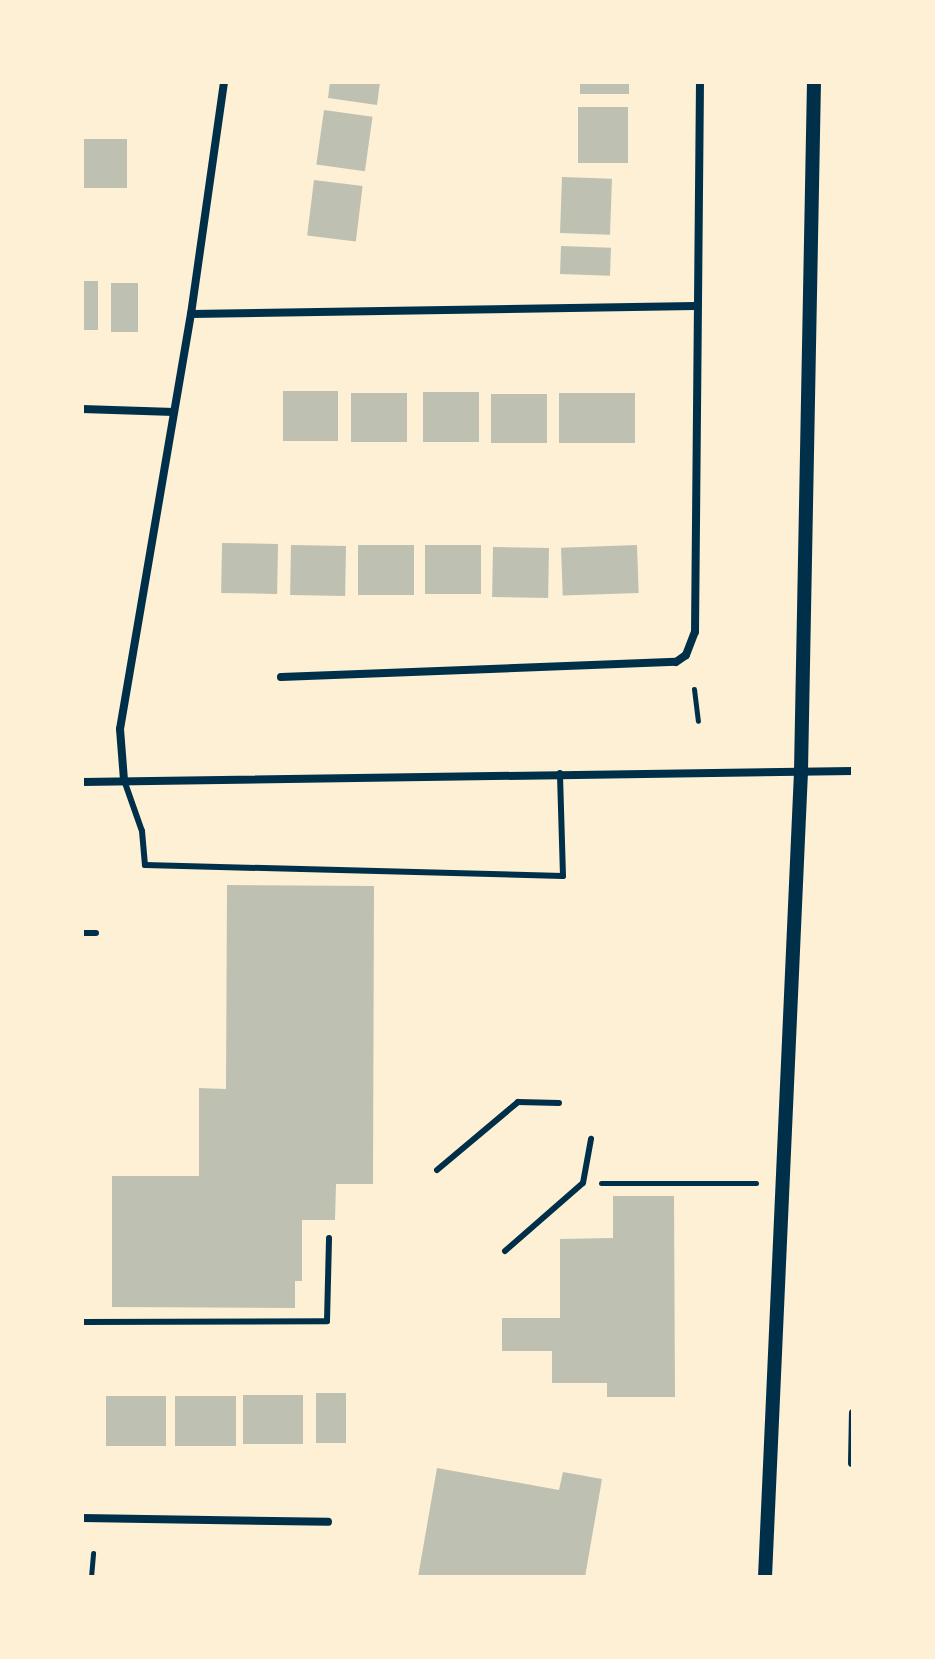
<!DOCTYPE html>
<html>
<head>
<meta charset="utf-8">
<style>
	body { margin:0 }
	#map { position:relative; width:935px; height:1659px; overflow:hidden; background:#fdf0d5; font-family:Barlow,sans-serif }
	div>[style] { position:absolute }
	.building>* { inset:0; background:#bec0b2; transform-origin:0 0 }
	.path>* { height:5px; margin:-2.5px; padding:0 2.5px; transform-origin:2.5px; border-radius:2.5px; background:#003049 }
	.service>* { height:6px; margin:-3px; padding:0 3px; transform-origin:3px; border-radius:3px; background:#003049 }
	.minor>* { height:8px; margin:-4px; padding:0 4px; transform-origin:4px; border-radius:4px; background:#003049 }
	.tertiary>* { height:14px; margin:-7px; padding:0 7px; transform-origin:7px; border-radius:7px; background:#003049 }
	span { translate:-50% -50%; white-space:nowrap; text-align:center; line-height:1.15; -webkit-text-stroke:6px #fdf0d5; paint-order:stroke }
	.frame { position:absolute; inset:0; border:84px solid #fdf0d5; pointer-events:none }
</style>
</head>
<body>
<div id="map">
	<div class="building">
		<div style="clip-path:polygon(330px 82px,380px 82px,377px 105px,328px 98px)"></div>
		<div style="left:580px;top:82px;width:49px;height:12px"></div>
		<div style="left:578px;top:107px;width:50px;height:56px"></div>
		<div style="left:324px;top:110px;width:49px;height:55px;rotate:8deg"></div>
		<div style="left:82px;top:139px;width:45px;height:49px"></div>
		<div style="left:562px;top:177px;width:50px;height:56px;rotate:2deg"></div>
		<div style="left:314px;top:180px;width:49px;height:56px;rotate:7deg"></div>
		<div style="left:561px;top:246px;width:50px;height:28px;rotate:2deg"></div>
		<div style="left:82px;top:281px;width:16px;height:49px"></div>
		<div style="left:111px;top:283px;width:27px;height:49px"></div>
		<div style="left:283px;top:391px;width:55px;height:50px"></div>
		<div style="left:423px;top:392px;width:56px;height:50px"></div>
		<div style="left:351px;top:393px;width:56px;height:49px"></div>
		<div style="left:559px;top:393px;width:76px;height:50px"></div>
		<div style="left:491px;top:394px;width:56px;height:49px"></div>
		<div style="left:222px;top:543px;width:56px;height:50px;rotate:1deg"></div>
		<div style="left:291px;top:545px;width:55px;height:50px;rotate:1deg"></div>
		<div style="left:358px;top:545px;width:56px;height:50px"></div>
		<div style="left:425px;top:545px;width:56px;height:49px"></div>
		<div style="left:637px;top:545px;width:48px;height:76px;rotate:88deg"></div>
		<div style="left:493px;top:547px;width:56px;height:50px;rotate:1deg"></div>
		<div style="clip-path:polygon(227px 885px,374px 886px,373px 1184px,336px 1184px,335px 1220px,302px 1220px,302px 1281px,295px 1281px,295px 1308px,112px 1307px,112px 1176px,199px 1176px,199px 1088px,226px 1089px)"></div>
		<div style="clip-path:polygon(613px 1196px,674px 1196px,675px 1397px,607px 1397px,607px 1383px,552px 1383px,552px 1351px,502px 1351px,502px 1318px,560px 1318px,560px 1239px,613px 1238px)"></div>
		<div style="left:316px;top:1393px;width:30px;height:50px"></div>
		<div style="left:303px;top:1395px;width:49px;height:60px;rotate:90deg"></div>
		<div style="left:106px;top:1396px;width:60px;height:50px"></div>
		<div style="left:236px;top:1396px;width:50px;height:61px;rotate:90deg"></div>
		<div style="clip-path:polygon(437px 1468px,559px 1490px,563px 1472px,602px 1479px,585px 1577px,418px 1577px)"></div>
	</div>
	<div class="path">
		<div style="left:694px;top:689px;width:32px;rotate:83deg"></div>
		<div style="left:601px;top:1183px;width:155px"></div>
		<div style="left:91px;top:1577px;width:24px;rotate:-85deg"></div>
	</div>
	<div class="service">
		<div style="left:124px;top:780px;width:54px;rotate:70.6deg"></div>
		<div style="left:142px;top:831px;width:34px;rotate:85deg"></div>
		<div style="left:145px;top:865px;width:418px;rotate:1.5deg"></div>
		<div style="left:563px;top:876px;width:103px;rotate:-91.7deg"></div>
		<div style="left:82px;top:933px;width:14px"></div>
		<div style="left:437px;top:1170px;width:106px;rotate:-40deg"></div>
		<div style="left:518px;top:1102px;width:41px;rotate:1.4deg"></div>
		<div style="left:505px;top:1251px;width:103px;rotate:-41.1deg"></div>
		<div style="left:583px;top:1183px;width:45px;rotate:-79.7deg"></div>
		<div style="left:82px;top:1322px;width:245px;rotate:-0.2deg"></div>
		<div style="left:327px;top:1321px;width:83px;rotate:-88.6deg"></div>
	</div>
	<div class="minor">
		<div style="left:191px;top:314px;width:504px;rotate:-0.91deg"></div>
		<div style="left:82px;top:409px;width:92px;rotate:1.9deg"></div>
		<div style="left:281px;top:677px;width:395px;rotate:-2.2deg"></div>
		<div style="left:676px;top:662px;width:12px;rotate:-35deg"></div>
		<div style="left:686px;top:655px;width:25px;rotate:-69deg"></div>
		<div style="left:695px;top:632px;width:550px;rotate:-89.48deg"></div>
		<div style="left:124px;top:780px;width:51px;rotate:-94.5deg"></div>
		<div style="left:120px;top:729px;width:421px;rotate:-80.3deg"></div>
		<div style="left:191px;top:314px;width:234px;rotate:-81.9deg"></div>
		<div style="left:82px;top:782px;width:771px;rotate:-0.82deg"></div>
		<div style="left:852px;top:1463px;width:50px;rotate:-88.9deg"></div>
		<div style="left:82px;top:1518px;width:246px;rotate:0.9deg"></div>
	</div>
	<div class="tertiary">
		<div style="left:765px;top:1577px;width:807px;rotate:-87.44deg"></div>
		<div style="left:801px;top:771px;width:689px;rotate:-88.92deg"></div>
	</div>
	<div class="frame"></div>
</div>
</body>
</html>
